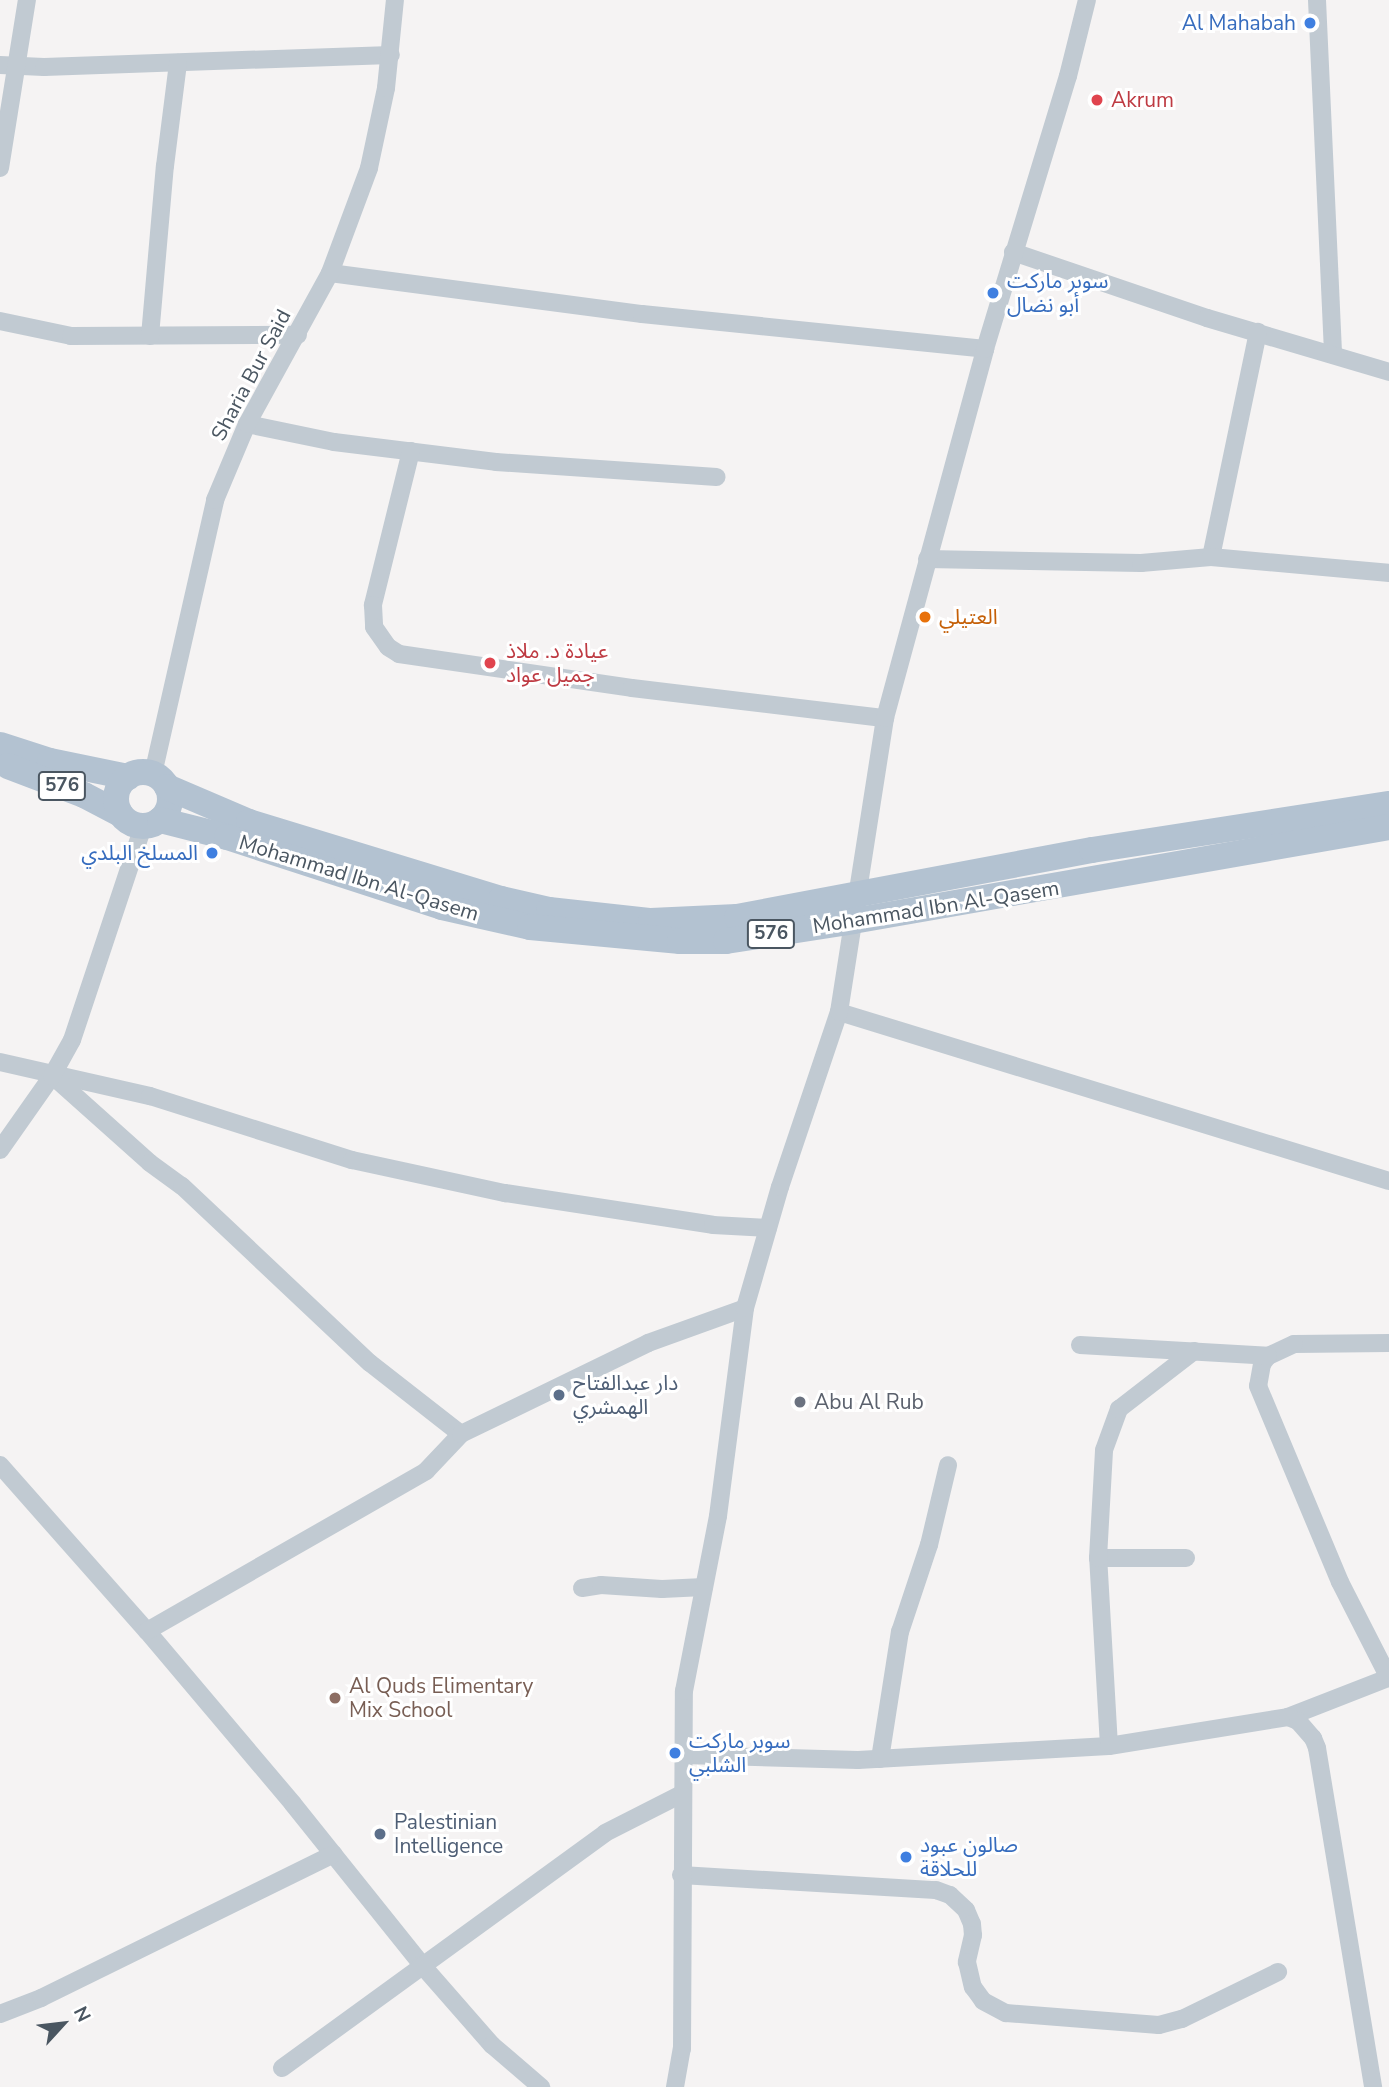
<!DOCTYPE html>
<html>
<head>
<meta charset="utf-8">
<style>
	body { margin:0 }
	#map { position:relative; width:1389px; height:2087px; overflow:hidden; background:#f5f3f3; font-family:"Nunito Sans","Noto Sans Arabic",sans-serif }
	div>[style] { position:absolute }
	.street>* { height:18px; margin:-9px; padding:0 9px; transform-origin:9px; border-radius:9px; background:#c1cad2 }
	.primary>* { height:26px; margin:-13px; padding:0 13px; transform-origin:13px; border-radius:13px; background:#b3c2d1 }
	.primary>.ring { margin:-13px; padding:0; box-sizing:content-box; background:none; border:26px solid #b3c2d1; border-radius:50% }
	.dots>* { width:19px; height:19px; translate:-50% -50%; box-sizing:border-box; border:4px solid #fff; border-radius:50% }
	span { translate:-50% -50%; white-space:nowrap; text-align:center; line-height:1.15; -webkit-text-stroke:6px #fff; paint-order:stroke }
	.shield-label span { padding:2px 5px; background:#fff; border:2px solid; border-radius:5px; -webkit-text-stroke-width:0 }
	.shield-label { font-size:19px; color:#4a5661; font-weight:700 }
	.shop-label { font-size:21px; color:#366cbe }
	.right { translate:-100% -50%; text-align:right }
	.left { translate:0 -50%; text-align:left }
	.health-label { font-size:21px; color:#be3a42 }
	.street-label { font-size:21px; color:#4a5661 }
	.food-label { font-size:21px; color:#c56008 }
	.service-label { font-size:21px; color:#4e5e75 }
	.worship-label { font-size:21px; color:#5b616d }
	.education-label { font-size:21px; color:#785e54 }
	.north { position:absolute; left:28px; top:1989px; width:70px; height:70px; -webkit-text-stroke:5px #fff; paint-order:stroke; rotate:63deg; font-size:19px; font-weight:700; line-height:28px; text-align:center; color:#4a5661 }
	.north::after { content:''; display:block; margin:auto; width:24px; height:32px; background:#4a5661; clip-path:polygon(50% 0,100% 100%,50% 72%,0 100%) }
</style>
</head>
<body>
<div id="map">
	<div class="street">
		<div style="left:1317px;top:0;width:354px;rotate:87.4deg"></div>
		<div style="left:0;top:65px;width:44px;rotate:2.6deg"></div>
		<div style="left:44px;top:67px;width:347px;rotate:-2deg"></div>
		<div style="left:0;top:168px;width:170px;rotate:-80.9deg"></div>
		<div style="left:1013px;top:252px;width:205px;rotate:18.8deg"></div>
		<div style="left:1207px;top:318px;width:190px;rotate:16.5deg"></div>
		<div style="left:330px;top:273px;width:315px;rotate:7.5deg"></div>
		<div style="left:642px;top:314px;width:345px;rotate:5.8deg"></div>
		<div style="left:0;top:321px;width:73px;rotate:11.9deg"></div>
		<div style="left:71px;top:336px;width:227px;rotate:-0.3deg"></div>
		<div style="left:150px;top:336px;width:171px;rotate:-85deg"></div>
		<div style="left:165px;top:166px;width:104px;rotate:-82.8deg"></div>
		<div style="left:247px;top:424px;width:89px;rotate:11.7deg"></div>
		<div style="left:334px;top:442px;width:163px;rotate:7deg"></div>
		<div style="left:496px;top:462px;width:221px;rotate:3.9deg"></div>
		<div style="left:411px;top:451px;width:159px;rotate:103.9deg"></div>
		<div style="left:373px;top:605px;width:22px;rotate:87deg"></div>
		<div style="left:374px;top:627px;width:24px;rotate:55deg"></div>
		<div style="left:388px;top:647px;width:13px;rotate:32deg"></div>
		<div style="left:399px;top:654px;width:235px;rotate:8.3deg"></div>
		<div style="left:632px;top:688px;width:255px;rotate:6.8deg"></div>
		<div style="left:1211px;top:557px;width:230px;rotate:-78.2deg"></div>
		<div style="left:927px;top:559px;width:214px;rotate:1.1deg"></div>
		<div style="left:1141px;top:563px;width:70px;rotate:-4.9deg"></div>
		<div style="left:1211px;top:557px;width:179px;rotate:5.1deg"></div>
		<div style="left:153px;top:774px;width:281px;rotate:-77.2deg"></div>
		<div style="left:215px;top:500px;width:82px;rotate:-67.2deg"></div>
		<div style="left:247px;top:424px;width:172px;rotate:-61.2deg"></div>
		<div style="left:330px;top:273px;width:112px;rotate:-69.6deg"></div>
		<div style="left:369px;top:168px;width:82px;rotate:-78deg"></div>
		<div style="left:386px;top:88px;width:88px;rotate:-84.2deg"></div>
		<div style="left:839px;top:1012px;width:575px;rotate:17.08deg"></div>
		<div style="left:0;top:1062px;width:154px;rotate:12.8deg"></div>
		<div style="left:150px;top:1096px;width:212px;rotate:17.6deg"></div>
		<div style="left:352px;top:1160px;width:157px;rotate:12.2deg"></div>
		<div style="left:505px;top:1193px;width:210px;rotate:8.7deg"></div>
		<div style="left:713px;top:1225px;width:55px;rotate:3.1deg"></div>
		<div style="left:55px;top:1078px;width:127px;rotate:41.8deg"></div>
		<div style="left:150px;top:1163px;width:39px;rotate:36deg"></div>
		<div style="left:182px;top:1186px;width:258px;rotate:43.3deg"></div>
		<div style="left:370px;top:1363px;width:115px;rotate:38deg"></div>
		<div style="left:0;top:1150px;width:90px;rotate:-54.9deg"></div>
		<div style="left:52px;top:1076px;width:41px;rotate:-60.9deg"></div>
		<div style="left:72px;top:1040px;width:225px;rotate:-71.6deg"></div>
		<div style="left:1389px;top:1343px;width:95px;rotate:179.4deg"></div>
		<div style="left:1294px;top:1344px;width:29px;rotate:155deg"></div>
		<div style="left:1268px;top:1356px;width:10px;rotate:127deg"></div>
		<div style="left:1262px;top:1364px;width:22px;rotate:100deg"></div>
		<div style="left:1258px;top:1386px;width:212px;rotate:67.3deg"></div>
		<div style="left:1340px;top:1582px;width:108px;rotate:63deg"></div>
		<div style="left:1080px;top:1345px;width:188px;rotate:3.3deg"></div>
		<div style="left:0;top:1465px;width:222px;rotate:48.5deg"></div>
		<div style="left:147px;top:1631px;width:226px;rotate:49.8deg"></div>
		<div style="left:293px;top:1804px;width:205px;rotate:51.3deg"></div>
		<div style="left:421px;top:1964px;width:108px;rotate:48.8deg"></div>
		<div style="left:492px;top:2045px;width:65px;rotate:40.6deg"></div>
		<div style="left:1098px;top:1558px;width:88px"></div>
		<div style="left:582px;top:1588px;width:19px;rotate:-9deg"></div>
		<div style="left:601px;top:1585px;width:61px;rotate:3.8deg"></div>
		<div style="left:662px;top:1589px;width:42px;rotate:-2.7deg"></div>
		<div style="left:147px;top:1631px;width:322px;rotate:-29.8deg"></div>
		<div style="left:426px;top:1471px;width:51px;rotate:-46.6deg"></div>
		<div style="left:461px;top:1434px;width:208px;rotate:-25.9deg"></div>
		<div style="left:648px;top:1343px;width:103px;rotate:-19.8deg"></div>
		<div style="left:1288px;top:1717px;width:107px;rotate:-21.3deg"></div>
		<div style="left:1109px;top:1746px;width:188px;rotate:-93.3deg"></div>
		<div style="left:1098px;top:1558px;width:108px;rotate:-86.8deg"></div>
		<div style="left:1104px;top:1450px;width:44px;rotate:-69.9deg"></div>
		<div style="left:1119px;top:1409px;width:95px;rotate:-37.7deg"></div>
		<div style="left:683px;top:1755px;width:175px;rotate:1.6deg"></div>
		<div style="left:858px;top:1760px;width:251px;rotate:-3.2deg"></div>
		<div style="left:1109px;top:1746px;width:181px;rotate:-9.2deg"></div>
		<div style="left:1288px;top:1717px;width:11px;rotate:22deg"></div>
		<div style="left:1298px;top:1721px;width:23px;rotate:49deg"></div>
		<div style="left:1313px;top:1738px;width:11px;rotate:68deg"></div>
		<div style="left:1317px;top:1748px;width:344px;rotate:80.6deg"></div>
		<div style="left:880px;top:1759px;width:129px;rotate:-81.1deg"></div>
		<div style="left:900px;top:1632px;width:92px;rotate:-71.6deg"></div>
		<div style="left:929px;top:1545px;width:82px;rotate:-76.6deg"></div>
		<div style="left:681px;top:1875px;width:255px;rotate:3.4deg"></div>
		<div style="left:936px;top:1890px;width:15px;rotate:20deg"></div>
		<div style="left:950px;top:1895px;width:22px;rotate:43deg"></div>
		<div style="left:966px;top:1910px;width:15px;rotate:67deg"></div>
		<div style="left:972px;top:1924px;width:11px;rotate:85deg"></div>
		<div style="left:973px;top:1935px;width:28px;rotate:103deg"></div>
		<div style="left:967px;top:1962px;width:26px;rotate:77deg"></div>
		<div style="left:973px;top:1987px;width:17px;rotate:54deg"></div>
		<div style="left:983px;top:2001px;width:26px;rotate:28deg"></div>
		<div style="left:1006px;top:2013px;width:153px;rotate:4.5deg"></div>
		<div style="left:1159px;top:2025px;width:24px;rotate:-15deg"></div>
		<div style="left:1182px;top:2019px;width:107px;rotate:-26.1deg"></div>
		<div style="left:0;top:2014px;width:44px;rotate:-21.3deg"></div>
		<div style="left:41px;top:1998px;width:326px;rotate:-26.2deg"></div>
		<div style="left:282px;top:2068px;width:399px;rotate:-36deg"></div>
		<div style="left:605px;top:1833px;width:86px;rotate:-26.9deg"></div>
		<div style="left:675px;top:2087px;width:39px;rotate:-80deg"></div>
		<div style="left:682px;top:2049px;width:358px;rotate:-89.7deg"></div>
		<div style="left:684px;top:1691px;width:178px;rotate:-79deg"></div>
		<div style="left:718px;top:1516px;width:210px;rotate:-82.6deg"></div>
		<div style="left:745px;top:1308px;width:126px;rotate:-73.9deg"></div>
		<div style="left:780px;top:1187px;width:185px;rotate:-71.4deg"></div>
		<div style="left:839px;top:1012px;width:298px;rotate:-81.1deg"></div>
		<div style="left:885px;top:718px;width:382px;rotate:-74.8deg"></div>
		<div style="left:985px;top:349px;width:285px;rotate:-73.1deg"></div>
		<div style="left:1068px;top:76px;width:78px;rotate:-76deg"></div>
	</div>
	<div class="primary">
		<div style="left:0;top:745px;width:52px;rotate:17.7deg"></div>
		<div style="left:50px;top:761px;width:80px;rotate:11.6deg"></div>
		<div style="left:8px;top:766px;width:81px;rotate:20.9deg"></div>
		<div style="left:84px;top:795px;width:41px;rotate:27.8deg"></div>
		<div class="ring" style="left:116px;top:772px;width:28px;height:28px"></div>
		<div style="left:167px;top:787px;width:89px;rotate:23.1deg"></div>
		<div style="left:249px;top:822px;width:264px;rotate:17deg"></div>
		<div style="left:501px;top:899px;width:49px;rotate:12.9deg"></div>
		<div style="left:549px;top:910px;width:103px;rotate:6.2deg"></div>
		<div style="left:651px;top:921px;width:86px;rotate:-2.7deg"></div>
		<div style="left:737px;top:917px;width:361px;rotate:-10.7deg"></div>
		<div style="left:1092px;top:850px;width:301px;rotate:-8.8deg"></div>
		<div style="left:160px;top:820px;width:69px;rotate:14.2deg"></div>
		<div style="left:227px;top:837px;width:226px;rotate:18deg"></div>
		<div style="left:442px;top:907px;width:90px;rotate:12.8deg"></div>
		<div style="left:530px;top:927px;width:151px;rotate:5.3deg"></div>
		<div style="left:680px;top:941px;width:46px"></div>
		<div style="left:726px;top:941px;width:129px;rotate:-8.9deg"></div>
		<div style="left:853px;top:921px;width:544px;rotate:-9.95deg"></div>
	</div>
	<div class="dots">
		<div style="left:1310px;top:23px;background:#3f7fe0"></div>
		<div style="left:1097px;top:100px;background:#e0444e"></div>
		<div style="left:993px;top:293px;background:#3f7fe0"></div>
		<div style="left:925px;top:617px;background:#e8710a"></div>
		<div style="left:490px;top:663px;background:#e0444e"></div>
		<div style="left:212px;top:853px;background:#3f7fe0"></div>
		<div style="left:559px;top:1395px;background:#5c6f8a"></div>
		<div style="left:800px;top:1402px;background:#6b7280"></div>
		<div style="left:335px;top:1698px;background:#8d6e63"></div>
		<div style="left:675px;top:1753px;background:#3f7fe0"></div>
		<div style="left:380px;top:1834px;background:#5c6f8a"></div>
		<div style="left:906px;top:1857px;background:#3f7fe0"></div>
	</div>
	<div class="shield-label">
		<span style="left:62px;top:786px">576</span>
		<span style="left:771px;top:934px">576</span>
	</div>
	<div class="shop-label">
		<span class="right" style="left:1296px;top:23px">Al Mahabah</span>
		<span class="left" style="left:1007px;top:293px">سوبر ماركت<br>أبو نضال</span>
		<span class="right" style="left:198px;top:853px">المسلخ البلدي</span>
		<span class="left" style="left:689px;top:1753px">سوبر ماركت<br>الشلبي</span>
		<span class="left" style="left:920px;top:1857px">صالون عبود<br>للحلاقة</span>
	</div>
	<div class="health-label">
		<span class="left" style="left:1111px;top:100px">Akrum</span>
		<span class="left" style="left:506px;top:663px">عيادة د. ملاذ<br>جميل عواد</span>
	</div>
	<div class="street-label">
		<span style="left:251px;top:375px;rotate:-62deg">Sharia Bur Said</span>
		<span style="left:359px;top:878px;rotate:17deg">Mohammad Ibn Al-Qasem</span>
		<span style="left:936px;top:907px;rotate:-9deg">Mohammad Ibn Al-Qasem</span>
	</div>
	<div class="food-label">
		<span class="left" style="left:939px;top:617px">العتيلي</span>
	</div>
	<div class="service-label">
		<span class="left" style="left:573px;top:1395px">دار عبدالفتاح<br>الهمشري</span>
		<span class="left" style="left:394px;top:1834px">Palestinian<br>Intelligence</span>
	</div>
	<div class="worship-label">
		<span class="left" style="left:814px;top:1402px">Abu Al Rub</span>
	</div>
	<div class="education-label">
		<span class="left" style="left:349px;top:1698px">Al Quds Elimentary<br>Mix School</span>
	</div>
	<div class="north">N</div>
</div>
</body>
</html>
